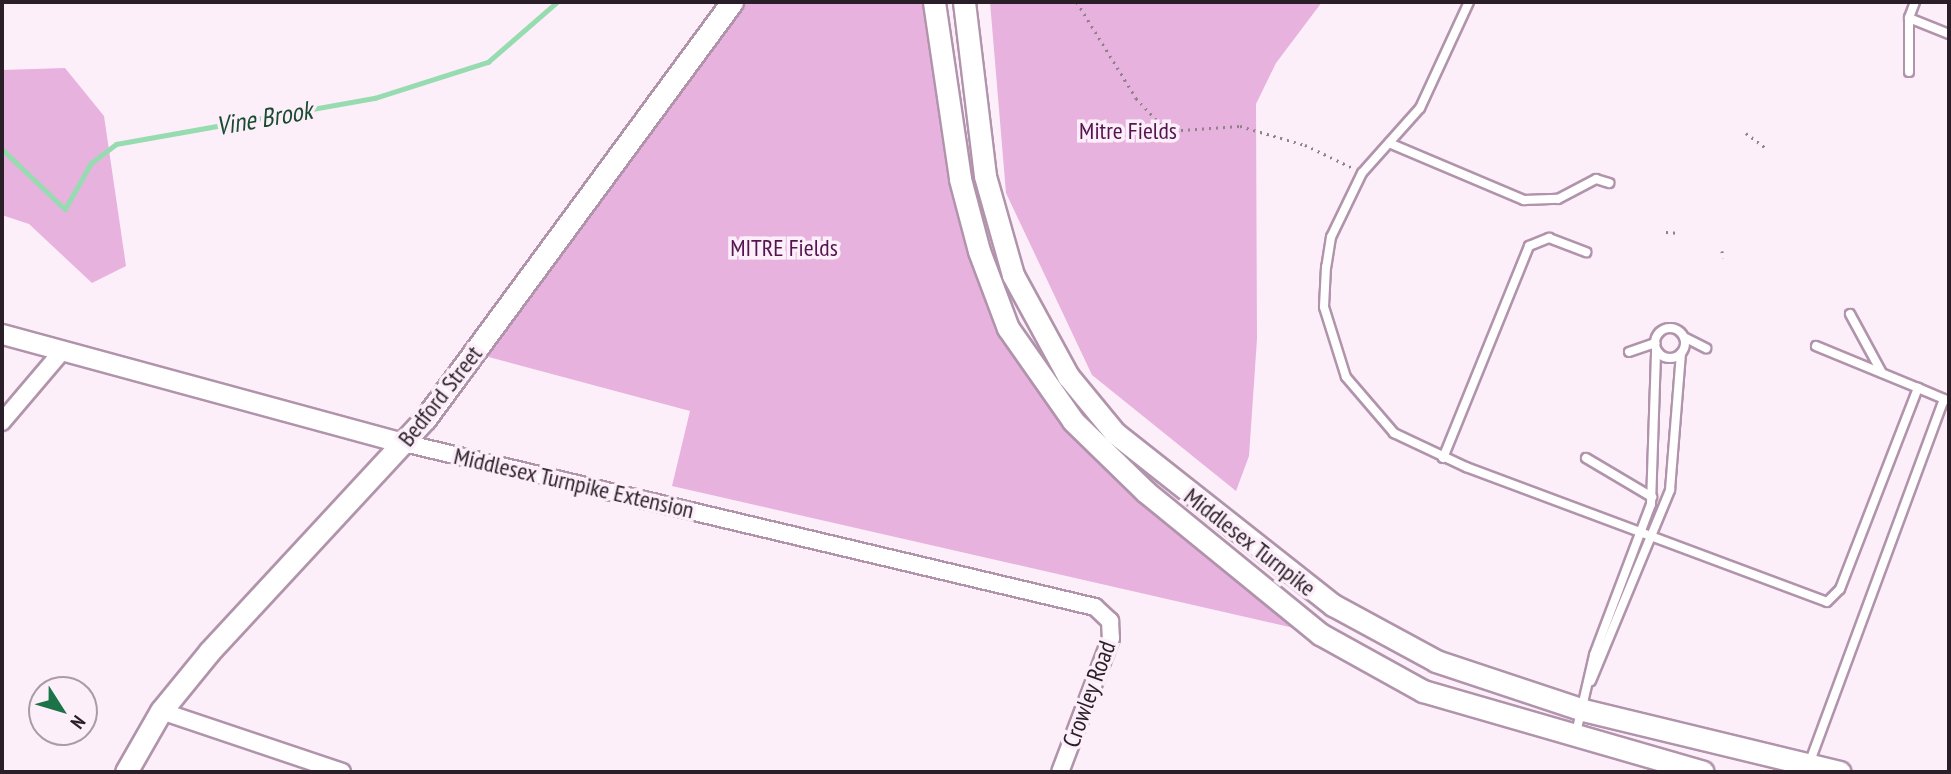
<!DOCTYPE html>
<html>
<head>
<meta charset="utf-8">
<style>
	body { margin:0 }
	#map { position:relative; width:1951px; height:774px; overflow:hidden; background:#fceff9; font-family:"PT Sans Narrow",sans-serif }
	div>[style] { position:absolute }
	.green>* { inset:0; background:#e8b2df }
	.stream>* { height:4.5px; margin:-2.25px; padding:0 2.25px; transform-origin:2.25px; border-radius:2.25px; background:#97dbb0 }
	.path>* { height:2.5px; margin-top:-1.25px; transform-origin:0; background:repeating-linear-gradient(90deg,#8e828b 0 2px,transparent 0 7px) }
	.roads { filter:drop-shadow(2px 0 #b194ac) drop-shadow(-2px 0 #b194ac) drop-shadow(0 2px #b194ac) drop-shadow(0 -2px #b194ac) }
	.service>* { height:8px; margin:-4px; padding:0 4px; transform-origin:4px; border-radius:4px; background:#fff }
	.service>.ring { margin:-4px; padding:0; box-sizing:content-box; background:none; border:8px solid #fff; border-radius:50% }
	.minor>* { height:16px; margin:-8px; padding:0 8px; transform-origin:8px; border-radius:8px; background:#fff }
	.tertiary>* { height:19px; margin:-9.5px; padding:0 9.5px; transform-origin:9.5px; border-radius:9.5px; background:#fff }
	.secondary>* { height:21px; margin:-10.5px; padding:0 10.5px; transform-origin:10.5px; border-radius:10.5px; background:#fff }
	span { translate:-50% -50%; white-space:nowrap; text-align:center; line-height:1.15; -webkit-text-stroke:7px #fceff9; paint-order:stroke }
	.park-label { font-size:24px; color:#55134f }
	.street-label { font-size:24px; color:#2a1f28 }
	.water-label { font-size:26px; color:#184c30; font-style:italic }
	.frame { position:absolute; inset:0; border:4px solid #2a1f28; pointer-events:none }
	.north { position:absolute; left:28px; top:676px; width:70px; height:70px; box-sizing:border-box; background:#fceff9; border:2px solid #a89ca5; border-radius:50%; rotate:127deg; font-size:19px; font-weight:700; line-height:28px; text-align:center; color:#2a1f28 }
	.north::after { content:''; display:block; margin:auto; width:24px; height:32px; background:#1c7347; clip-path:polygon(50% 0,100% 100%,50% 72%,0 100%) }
</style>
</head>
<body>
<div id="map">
	<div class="green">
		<div style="clip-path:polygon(732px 2px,934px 2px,960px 179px,1008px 328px,1073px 421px,1320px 634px,672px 486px,690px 411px,474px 353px)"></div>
		<div style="clip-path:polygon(990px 2px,1322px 2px,1276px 63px,1256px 104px,1257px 339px,1249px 456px,1236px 491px,1092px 375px,1006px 193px)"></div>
		<div style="clip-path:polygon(65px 68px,104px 116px,126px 266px,92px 283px,29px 224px,2px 215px,2px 70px)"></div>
	</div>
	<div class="stream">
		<div style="left:2px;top:149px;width:87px;rotate:43.6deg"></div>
		<div style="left:65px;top:209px;width:53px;rotate:-60.5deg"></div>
		<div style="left:91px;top:163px;width:31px;rotate:-37deg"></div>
		<div style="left:116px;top:144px;width:263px;rotate:-10.1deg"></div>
		<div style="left:375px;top:98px;width:119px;rotate:-17.7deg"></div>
		<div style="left:488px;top:62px;width:91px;rotate:-41deg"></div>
	</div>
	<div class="path">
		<div style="left:1077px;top:2px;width:113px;rotate:58.4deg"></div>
		<div style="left:1136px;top:98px;width:45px;rotate:46.8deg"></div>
		<div style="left:1167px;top:131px;width:73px;rotate:-3.9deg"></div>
		<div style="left:1240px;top:126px;width:68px;rotate:16.3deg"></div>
		<div style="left:1305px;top:145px;width:53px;rotate:25.6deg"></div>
		<div style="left:1746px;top:133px;width:26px;rotate:37deg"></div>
		<div style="left:1666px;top:232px;width:14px;rotate:4deg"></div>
		<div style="left:1722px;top:251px;width:7px;rotate:74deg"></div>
	</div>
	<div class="roads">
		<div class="service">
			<div style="left:1469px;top:2px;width:117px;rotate:114.8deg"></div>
			<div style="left:1420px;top:108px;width:87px;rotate:131.7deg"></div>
			<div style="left:1362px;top:173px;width:71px;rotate:115.8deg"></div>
			<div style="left:1331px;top:237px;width:30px;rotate:99deg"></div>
			<div style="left:1326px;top:267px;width:40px;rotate:92.9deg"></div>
			<div style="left:1324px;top:307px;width:73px;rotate:72.6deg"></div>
			<div style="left:1346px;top:377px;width:74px;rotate:49.4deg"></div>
			<div style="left:1394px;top:433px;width:80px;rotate:25.3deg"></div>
			<div style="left:1466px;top:467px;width:385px;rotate:20.5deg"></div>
			<div style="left:1827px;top:602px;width:18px;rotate:-45deg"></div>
			<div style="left:1840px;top:589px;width:216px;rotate:-68.8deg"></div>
			<div style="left:1918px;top:388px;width:28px;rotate:23deg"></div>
			<div style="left:1915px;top:2px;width:17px;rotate:111deg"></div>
			<div style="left:1909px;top:18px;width:43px;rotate:21.8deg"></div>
			<div style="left:1909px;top:72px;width:54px;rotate:-90deg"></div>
			<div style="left:1389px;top:143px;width:147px;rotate:22.9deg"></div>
			<div style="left:1524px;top:200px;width:34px;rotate:-2deg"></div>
			<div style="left:1558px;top:199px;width:43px;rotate:-27.8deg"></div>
			<div style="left:1596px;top:179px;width:14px;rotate:17deg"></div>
			<div style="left:1850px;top:314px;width:67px;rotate:61.5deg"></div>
			<div class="ring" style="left:1655px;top:328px;width:22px;height:22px"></div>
			<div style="left:1684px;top:337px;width:25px;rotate:27deg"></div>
			<div style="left:1816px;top:346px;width:110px;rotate:22.4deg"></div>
			<div style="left:1629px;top:352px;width:28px;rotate:-19deg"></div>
			<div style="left:1443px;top:458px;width:229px;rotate:-67.9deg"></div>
			<div style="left:1529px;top:246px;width:22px;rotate:-22deg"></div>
			<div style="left:1549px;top:238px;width:40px;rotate:21deg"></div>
			<div style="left:1586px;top:458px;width:77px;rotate:30.6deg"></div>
			<div style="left:1591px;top:681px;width:207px;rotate:-67.5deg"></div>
			<div style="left:1670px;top:490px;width:137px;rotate:-85.4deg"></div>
			<div style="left:1576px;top:733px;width:80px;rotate:-77deg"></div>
			<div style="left:1594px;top:655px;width:161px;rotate:-69.3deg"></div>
			<div style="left:1651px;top:504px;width:154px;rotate:-88.1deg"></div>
			<div style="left:1809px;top:764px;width:389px;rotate:-69.7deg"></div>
			<div style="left:1944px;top:399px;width:5px;rotate:22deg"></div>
		</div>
		<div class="minor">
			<div style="left:2px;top:422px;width:94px;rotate:-49.7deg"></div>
			<div style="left:404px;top:443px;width:710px;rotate:13.35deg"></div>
			<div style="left:1095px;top:607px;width:21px;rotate:43deg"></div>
			<div style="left:1110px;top:621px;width:17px;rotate:87deg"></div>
			<div style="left:1111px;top:638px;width:143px;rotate:110.8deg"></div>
			<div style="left:161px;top:711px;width:191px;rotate:18.6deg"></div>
		</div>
		<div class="tertiary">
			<div style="left:2px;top:334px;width:417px;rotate:15.2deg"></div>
		</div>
		<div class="secondary">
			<div style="left:934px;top:2px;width:179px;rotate:81.6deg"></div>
			<div style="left:960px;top:179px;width:74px;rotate:75.2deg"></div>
			<div style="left:979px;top:251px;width:82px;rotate:69.4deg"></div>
			<div style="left:1008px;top:328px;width:113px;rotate:55deg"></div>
			<div style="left:1073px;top:421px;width:102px;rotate:44.2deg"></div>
			<div style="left:1146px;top:492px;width:225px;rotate:39.2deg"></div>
			<div style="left:1320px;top:634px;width:118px;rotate:29deg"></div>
			<div style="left:1423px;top:691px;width:291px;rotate:16.1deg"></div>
			<div style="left:964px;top:2px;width:175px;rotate:83.1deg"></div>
			<div style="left:985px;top:176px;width:103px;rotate:74.2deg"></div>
			<div style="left:1013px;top:275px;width:115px;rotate:61.4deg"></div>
			<div style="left:1068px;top:376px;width:74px;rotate:50.5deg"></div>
			<div style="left:1115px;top:433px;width:278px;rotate:38.3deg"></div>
			<div style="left:1333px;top:605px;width:117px;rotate:28.5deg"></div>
			<div style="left:1436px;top:661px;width:155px;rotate:18.4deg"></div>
			<div style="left:1583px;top:710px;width:264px;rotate:13.6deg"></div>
			<div style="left:126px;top:772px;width:70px;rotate:-60.2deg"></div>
			<div style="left:161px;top:711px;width:77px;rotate:-50.8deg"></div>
			<div style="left:210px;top:651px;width:316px;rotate:-47.2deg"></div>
			<div style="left:425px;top:419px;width:518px;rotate:-53.64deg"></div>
		</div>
	</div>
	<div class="park-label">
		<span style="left:1128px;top:131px">Mitre Fields</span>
		<span style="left:784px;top:248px">MITRE Fields</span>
	</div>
	<div class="street-label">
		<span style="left:440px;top:396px;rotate:-52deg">Bedford Street</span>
		<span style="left:574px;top:483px;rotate:13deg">Middlesex Turnpike Extension</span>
		<span style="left:1250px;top:542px;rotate:38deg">Middlesex Turnpike</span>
		<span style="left:1089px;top:694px;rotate:-70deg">Crowley Road</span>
	</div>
	<div class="water-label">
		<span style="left:264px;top:118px;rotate:-10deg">Vine Brook</span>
	</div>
	<div class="frame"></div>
	<div class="north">N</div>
</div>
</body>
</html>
